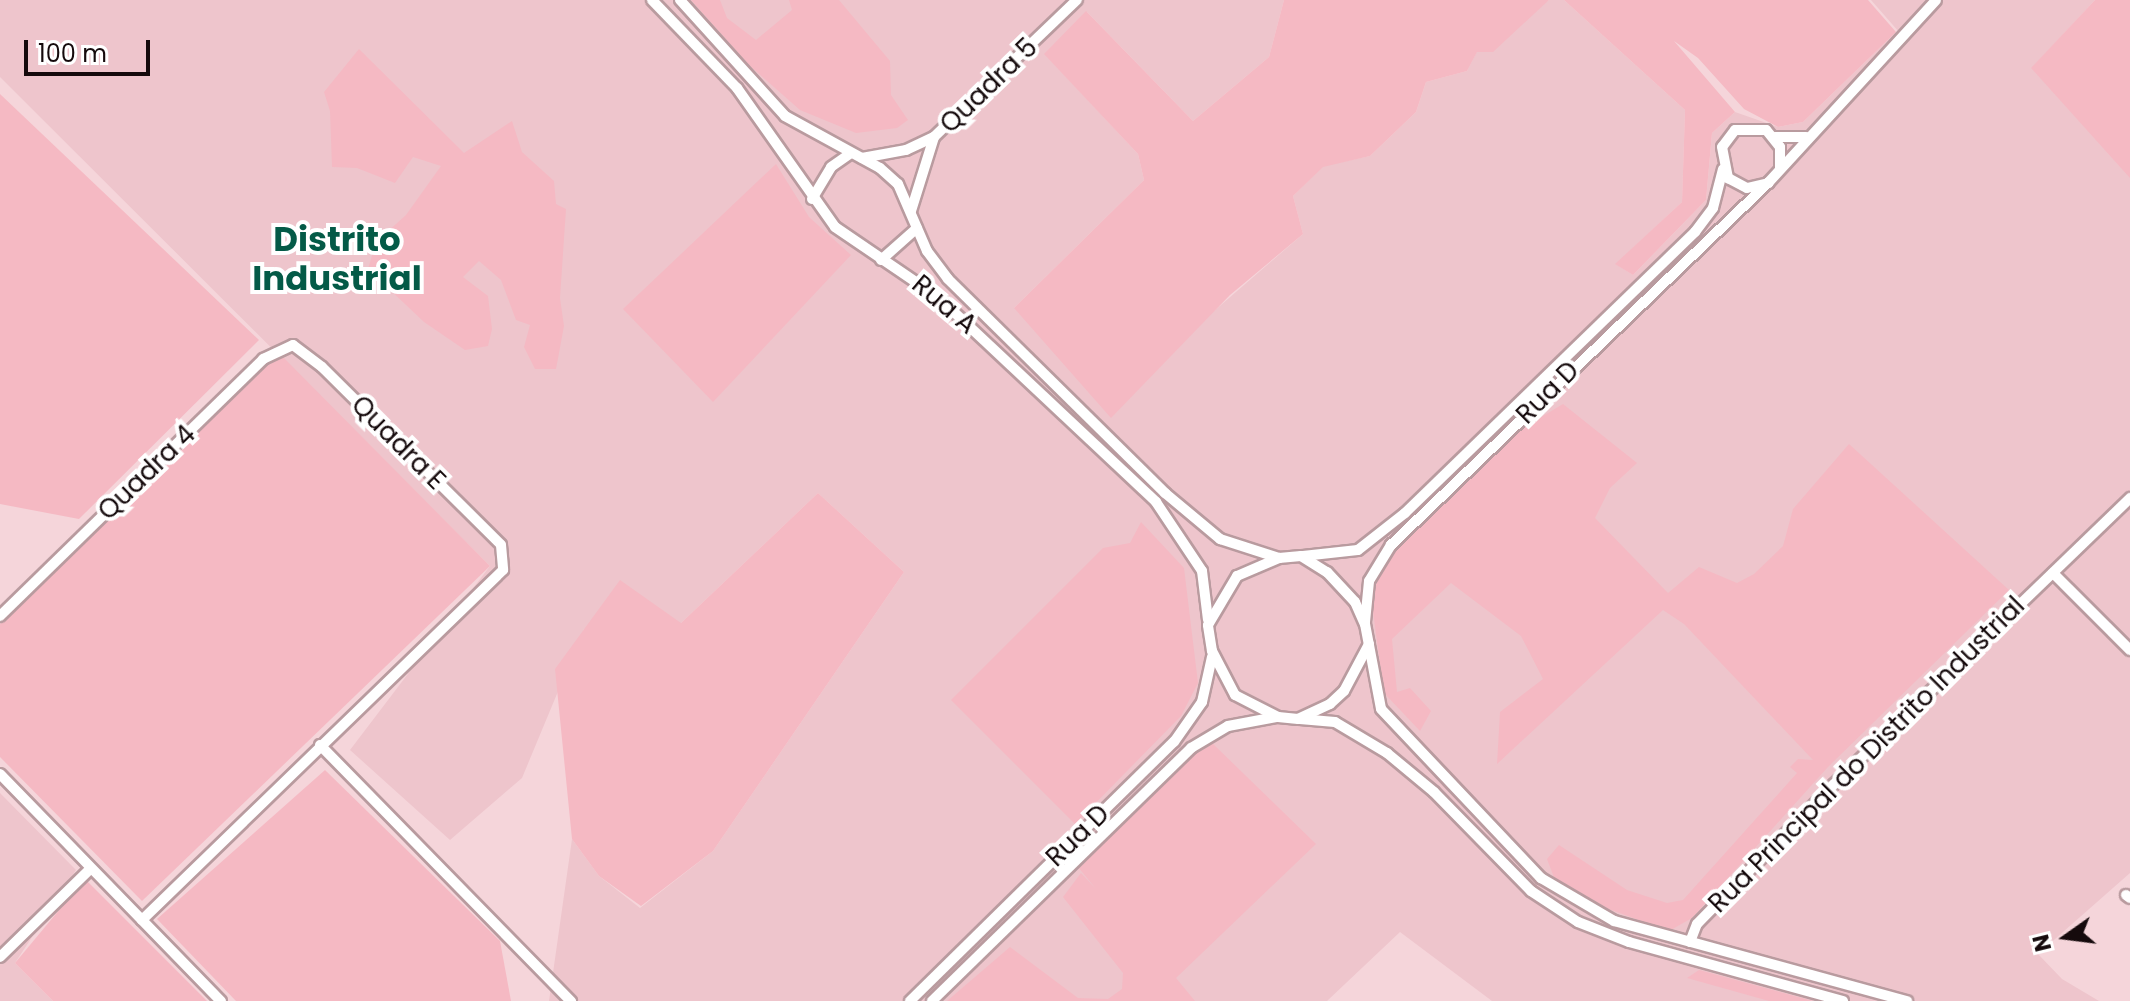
<!DOCTYPE html>
<html>
<head>
<meta charset="utf-8">
<style>
	body { margin:0 }
	#map { position:relative; width:2130px; height:1001px; overflow:hidden; background:#f5d5da; font-family:Poppins,sans-serif }
	div>[style] { position:absolute }
	.built>* { inset:0; background:#eec5cc }
	.green>* { inset:0; background:#f5b9c3 }
	.roads { filter:drop-shadow(2px 0 #b99b9f) drop-shadow(-2px 0 #b99b9f) drop-shadow(0 2px #b99b9f) drop-shadow(0 -2px #b99b9f) }
	.street>* { height:10px; margin:-5px; padding:0 5px; transform-origin:5px; border-radius:5px; background:#fff }
	span { translate:-50% -50%; white-space:nowrap; text-align:center; line-height:1.15; -webkit-text-stroke:8px #fff; paint-order:stroke }
	.street-label { font-size:26px; color:#150a0c }
	.district-label { font-size:34px; color:#045a47; font-weight:700 }
	.north { position:absolute; left:2026px; top:897px; width:80px; height:80px; -webkit-text-stroke:6px #fff; paint-order:stroke; rotate:256deg; font-size:22px; font-weight:700; line-height:32px; text-align:center; color:#150a0c }
	.north::after { content:''; display:block; margin:auto; width:28px; height:36px; background:#150a0c; clip-path:polygon(50% 0,100% 100%,50% 72%,0 100%) }
	.scale { position:absolute; left:24px; top:40px; width:126px; height:36px; box-sizing:border-box; border:4px solid #150a0c; border-top:0; padding-left:10px; font-size:24px; line-height:28px; white-space:nowrap; color:#150a0c; -webkit-text-stroke:6px #fff; paint-order:stroke }
</style>
</head>
<body>
<div id="map">
	<div class="built">
		<div style="clip-path:polygon(0 0,1284px 0,1269px 57px,1193px 121px,1087px 12px,1045px 54px,1138px 154px,1144px 180px,1014px 308px,1214px 311px,1303px 234px,1293px 196px,1323px 166px,1370px 156px,1416px 112px,1426px 82px,1467px 71px,1477px 51px,1549px 0,1564px 0,1685px 110px,1682px 202px,1616px 264px,1633px 275px,1706px 200px,1712px 133px,1735px 112px,1778px 127px,1803px 122px,1896px 32px,1906px 40px,1871px 0,2095px 0,2032px 68px,2130px 176px,2130px 873px,2038px 954px,2062px 979px,2099px 1001px,1492px 1001px,1400px 932px,1327px 1001px,549px 1001px,572px 839px,599px 876px,640px 908px,713px 851px,904px 572px,818px 493px,681px 623px,584px 629px,522px 778px,450px 840px,350px 750px,490px 566px,0 77px)"></div>
		<div style="clip-path:polygon(0 793px,76px 870px,15px 963px,53px 1001px,0 1001px)"></div>
	</div>
	<div class="green">
		<div style="clip-path:polygon(691px 0,720px 0,727px 18px,756px 40px,792px 10px,789px 0,839px 0,890px 61px,891px 95px,908px 120px,897px 128px,856px 133px,800px 110px,750px 66px)"></div>
		<div style="clip-path:polygon(1284px 0,1549px 0,1493px 52px,1477px 52px,1467px 71px,1426px 82px,1416px 112px,1370px 156px,1323px 167px,1293px 196px,1303px 234px,1230px 295px,1111px 418px,1014px 308px,1144px 180px,1138px 154px,1044px 54px,1086px 11px,1193px 121px,1269px 57px)"></div>
		<div style="clip-path:polygon(1564px 0,1868px 0,1896px 32px,1803px 122px,1778px 127px,1744px 109px,1698px 58px,1674px 41px,1735px 112px,1712px 133px,1706px 200px,1633px 275px,1615px 264px,1682px 202px,1685px 110px)"></div>
		<div style="clip-path:polygon(2095px 0,2130px 0,2130px 178px,2031px 68px)"></div>
		<div style="clip-path:polygon(359px 49px,464px 153px,512px 121px,522px 152px,554px 181px,556px 204px,566px 209px,560px 298px,564px 326px,556px 369px,535px 369px,524px 347px,530px 325px,516px 320px,501px 280px,479px 261px,463px 277px,488px 296px,492px 329px,488px 346px,465px 350px,424px 322px,368px 269px,376px 242px,406px 215px,441px 166px,413px 157px,395px 183px,357px 168px,332px 167px,330px 111px,324px 92px)"></div>
		<div style="clip-path:polygon(0 94px,259px 340px,79px 519px,0 504px)"></div>
		<div style="clip-path:polygon(776px 164px,809px 217px,851px 255px,713px 402px,623px 309px)"></div>
		<div style="clip-path:polygon(279px 353px,490px 566px,142px 901px,0 757px,0 624px)"></div>
		<div style="clip-path:polygon(1563px 404px,1637px 463px,1610px 488px,1595px 518px,1668px 593px,1699px 567px,1737px 583px,1754px 574px,1783px 546px,1793px 509px,1849px 444px,2009px 590px,1828px 767px,1692px 918px,1669px 931px,1573px 896px,1555px 880px,1547px 859px,1559px 845px,1627px 890px,1667px 903px,1683px 900px,1797px 773px,1790px 767px,1798px 759px,1813px 760px,1684px 624px,1663px 610px,1497px 764px,1500px 712px,1543px 679px,1521px 636px,1451px 583px,1392px 639px,1397px 692px,1410px 688px,1431px 711px,1420px 731px,1384px 693px,1372px 604px,1373px 582px,1386px 558px,1510px 436px)"></div>
		<div style="clip-path:polygon(818px 493px,904px 572px,713px 851px,641px 906px,599px 876px,572px 839px,555px 669px,620px 580px,681px 623px)"></div>
		<div style="clip-path:polygon(1141px 522px,1184px 568px,1198px 683px,1181px 716px,1075px 824px,951px 700px,1103px 548px,1130px 543px)"></div>
		<div style="clip-path:polygon(1209px 740px,1316px 844px,1176px 978px,1195px 1001px,947px 1001px,1010px 947px,1078px 998px,1108px 999px,1122px 989px,1123px 973px,1063px 897px,1081px 873px,1096px 889px,1078px 867px)"></div>
		<div style="clip-path:polygon(325px 770px,500px 941px,511px 1001px,236px 1001px,157px 919px)"></div>
		<div style="clip-path:polygon(85px 879px,207px 1001px,53px 1001px,15px 963px)"></div>
		<div style="clip-path:polygon(1699px 970px,1813px 1001px,1769px 1001px,1687px 978px)"></div>
	</div>
	<div class="roads">
		<div class="street">
			<div style="left:652px;top:0;width:122px;rotate:46deg"></div>
			<div style="left:737px;top:88px;width:170px;rotate:54.8deg"></div>
			<div style="left:835px;top:227px;width:125px;rotate:34.2deg"></div>
			<div style="left:938px;top:297px;width:299px;rotate:43.2deg"></div>
			<div style="left:1156px;top:502px;width:83px;rotate:56.3deg"></div>
			<div style="left:1202px;top:571px;width:49px;rotate:83deg"></div>
			<div style="left:680px;top:0;width:156px;rotate:47.8deg"></div>
			<div style="left:785px;top:116px;width:108px;rotate:28.7deg"></div>
			<div style="left:880px;top:168px;width:24px;rotate:42deg"></div>
			<div style="left:898px;top:184px;width:73px;rotate:66.6deg"></div>
			<div style="left:927px;top:251px;width:35px;rotate:53deg"></div>
			<div style="left:948px;top:279px;width:305px;rotate:44.6deg"></div>
			<div style="left:1165px;top:493px;width:72px;rotate:39.9deg"></div>
			<div style="left:1220px;top:539px;width:62px;rotate:17.9deg"></div>
			<div style="left:1775px;top:137px;width:31px"></div>
			<div style="left:862px;top:158px;width:45px;rotate:-10.3deg"></div>
			<div style="left:906px;top:150px;width:31px;rotate:-25deg"></div>
			<div style="left:934px;top:137px;width:198px;rotate:-43.8deg"></div>
			<div style="left:1780px;top:169px;width:22px;rotate:-90deg"></div>
			<div style="left:1780px;top:147px;width:22px;rotate:-129deg"></div>
			<div style="left:1766px;top:130px;width:31px;rotate:180deg"></div>
			<div style="left:1735px;top:130px;width:21px;rotate:127deg"></div>
			<div style="left:1722px;top:147px;width:32px;rotate:79deg"></div>
			<div style="left:1728px;top:178px;width:21px;rotate:28deg"></div>
			<div style="left:1747px;top:188px;width:22px;rotate:-13deg"></div>
			<div style="left:1768px;top:183px;width:248px;rotate:-47.4deg"></div>
			<div style="left:812px;top:199px;width:37px;rotate:-59deg"></div>
			<div style="left:831px;top:167px;width:24px;rotate:-35deg"></div>
			<div style="left:911px;top:211px;width:77px;rotate:-72.7deg"></div>
			<div style="left:881px;top:260px;width:48px;rotate:-41.6deg"></div>
			<div style="left:1303px;top:556px;width:55px;rotate:-6.2deg"></div>
			<div style="left:1358px;top:550px;width:60px;rotate:-38.2deg"></div>
			<div style="left:1405px;top:513px;width:404px;rotate:-44.1deg"></div>
			<div style="left:1695px;top:232px;width:30px;rotate:-53deg"></div>
			<div style="left:1713px;top:208px;width:40px;rotate:-75.6deg"></div>
			<div style="left:2053px;top:573px;width:109px;rotate:45deg"></div>
			<div style="left:0;top:616px;width:368px;rotate:-44.3deg"></div>
			<div style="left:263px;top:359px;width:33px;rotate:-25deg"></div>
			<div style="left:293px;top:345px;width:36px;rotate:37deg"></div>
			<div style="left:322px;top:367px;width:252px;rotate:44.8deg"></div>
			<div style="left:501px;top:545px;width:25px;rotate:85deg"></div>
			<div style="left:503px;top:570px;width:503px;rotate:135.89deg"></div>
			<div style="left:1365px;top:622px;width:41px;rotate:-84.4deg"></div>
			<div style="left:1369px;top:581px;width:42px;rotate:-58.6deg"></div>
			<div style="left:1391px;top:545px;width:523px;rotate:-43.84deg"></div>
			<div style="left:1369px;top:644px;width:53px;rotate:118deg"></div>
			<div style="left:1344px;top:691px;width:19px;rotate:137deg"></div>
			<div style="left:1330px;top:704px;width:35px;rotate:155deg"></div>
			<div style="left:1298px;top:719px;width:20px;rotate:-174deg"></div>
			<div style="left:1278px;top:717px;width:48px;rotate:-152.9deg"></div>
			<div style="left:1235px;top:695px;width:50px;rotate:-117.6deg"></div>
			<div style="left:1212px;top:651px;width:26px;rotate:-99deg"></div>
			<div style="left:1208px;top:625px;width:57px;rotate:-59.4deg"></div>
			<div style="left:1237px;top:576px;width:46px;rotate:-23.2deg"></div>
			<div style="left:1279px;top:558px;width:22px;rotate:-5deg"></div>
			<div style="left:1301px;top:556px;width:31px;rotate:32deg"></div>
			<div style="left:1327px;top:572px;width:41px;rotate:47deg"></div>
			<div style="left:1355px;top:602px;width:24px;rotate:66deg"></div>
			<div style="left:1365px;top:624px;width:86px;rotate:79.3deg"></div>
			<div style="left:1381px;top:709px;width:233px;rotate:46.6deg"></div>
			<div style="left:1541px;top:878px;width:85px;rotate:30.5deg"></div>
			<div style="left:1614px;top:921px;width:304px;rotate:15.3deg"></div>
			<div style="left:1300px;top:719px;width:35px;rotate:5deg"></div>
			<div style="left:1335px;top:722px;width:61px;rotate:30.8deg"></div>
			<div style="left:1387px;top:753px;width:61px;rotate:39.7deg"></div>
			<div style="left:1434px;top:792px;width:139px;rotate:45.6deg"></div>
			<div style="left:1531px;top:891px;width:56px;rotate:33.4deg"></div>
			<div style="left:1578px;top:922px;width:55px;rotate:21.4deg"></div>
			<div style="left:1629px;top:942px;width:222px;rotate:15.4deg"></div>
			<div style="left:320px;top:745px;width:359px;rotate:45.6deg"></div>
			<div style="left:0;top:774px;width:317px;rotate:45.8deg"></div>
			<div style="left:2126px;top:895px;width:5px;rotate:37deg"></div>
			<div style="left:1690px;top:942px;width:19px;rotate:-69deg"></div>
			<div style="left:1697px;top:924px;width:196px;rotate:-45.6deg"></div>
			<div style="left:1834px;top:784px;width:412px;rotate:-44deg"></div>
			<div style="left:0;top:957px;width:124px;rotate:-44.3deg"></div>
			<div style="left:910px;top:1001px;width:370px;rotate:-44.5deg"></div>
			<div style="left:1174px;top:742px;width:49px;rotate:-55deg"></div>
			<div style="left:1202px;top:702px;width:46px;rotate:-77.5deg"></div>
			<div style="left:932px;top:1001px;width:362px;rotate:-44.3deg"></div>
			<div style="left:1191px;top:748px;width:43px;rotate:-30.7deg"></div>
			<div style="left:1228px;top:726px;width:49px;rotate:-10.6deg"></div>
		</div>
	</div>
	<div class="street-label">
		<span style="left:989px;top:86px;rotate:-44deg">Quadra 5</span>
		<span style="left:944px;top:305px;rotate:40deg">Rua A</span>
		<span style="left:1548px;top:393px;rotate:-45deg">Rua D</span>
		<span style="left:398px;top:443px;rotate:45deg">Quadra E</span>
		<span style="left:147px;top:473px;rotate:-44deg">Quadra 4</span>
		<span style="left:1867px;top:755px;rotate:-45deg">Rua Principal do Distrito Industrial</span>
		<span style="left:1078px;top:836px;rotate:-44deg">Rua D</span>
	</div>
	<div class="district-label">
		<span style="left:337px;top:259px">Distrito<br>Industrial</span>
	</div>
	<div class="north">N</div>
	<div class="scale">100 m</div>
</div>
</body>
</html>
